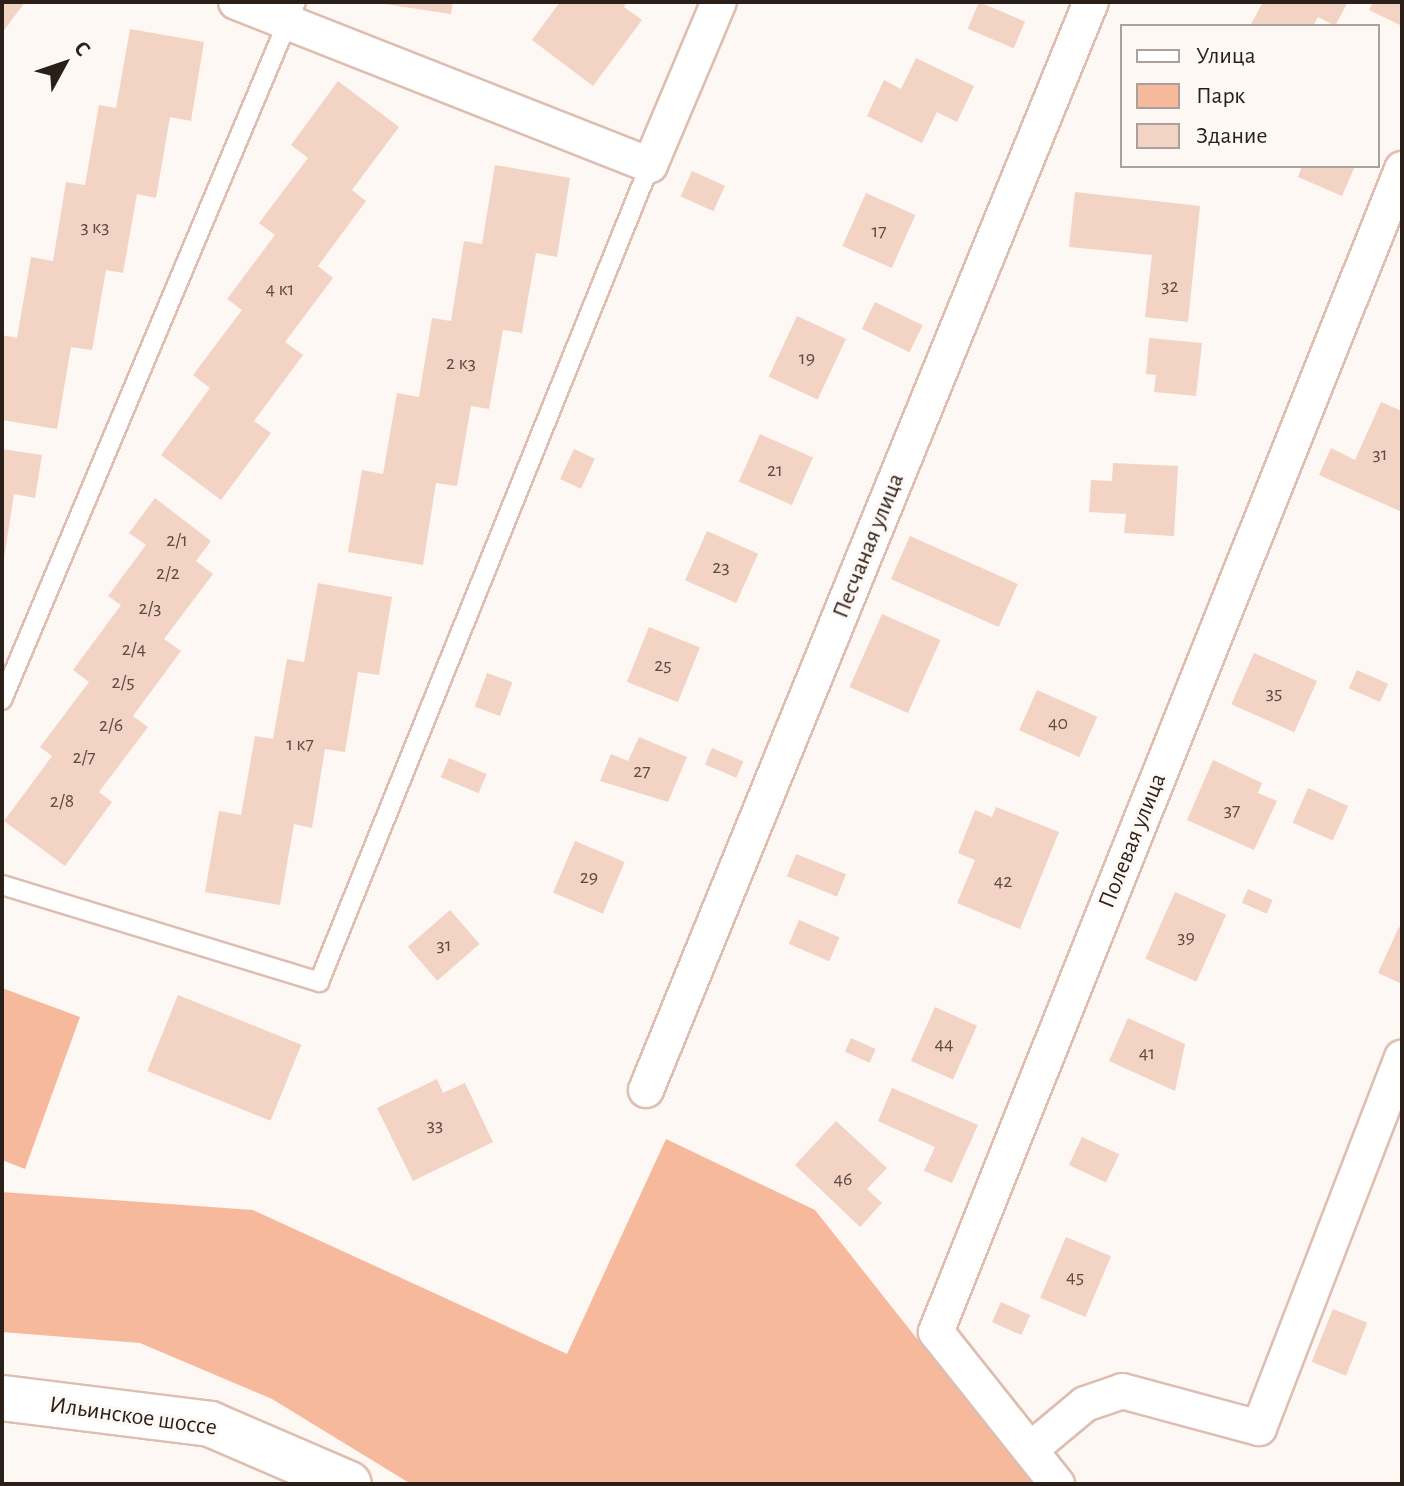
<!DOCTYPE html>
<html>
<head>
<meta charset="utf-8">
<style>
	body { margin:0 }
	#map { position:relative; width:1404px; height:1486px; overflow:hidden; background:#fef8f5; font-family:"Alegreya Sans",sans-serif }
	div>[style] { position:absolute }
	.green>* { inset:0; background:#f7b99c }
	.building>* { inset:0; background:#f2d3c4; transform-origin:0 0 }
	.roads { filter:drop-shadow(2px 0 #ddbeb0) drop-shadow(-2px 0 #ddbeb0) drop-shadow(0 2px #ddbeb0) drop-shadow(0 -2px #ddbeb0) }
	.service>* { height:18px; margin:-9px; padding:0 9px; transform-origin:9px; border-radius:9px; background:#fff }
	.minor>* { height:34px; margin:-17px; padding:0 17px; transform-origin:17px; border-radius:17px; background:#fff }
	.secondary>* { height:44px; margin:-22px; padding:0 22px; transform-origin:22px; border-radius:22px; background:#fff }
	span { translate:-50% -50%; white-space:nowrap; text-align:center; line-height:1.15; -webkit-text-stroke:6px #fef8f5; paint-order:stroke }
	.number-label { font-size:20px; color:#5d4c44 }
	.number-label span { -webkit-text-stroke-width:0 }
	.street-label { font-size:24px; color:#2b1f1a }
	.frame { position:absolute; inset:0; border:4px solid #2b1f1a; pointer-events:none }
	.legend { position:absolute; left:1120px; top:24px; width:260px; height:144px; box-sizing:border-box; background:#fef8f5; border:2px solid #aaa19d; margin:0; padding:10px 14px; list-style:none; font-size:24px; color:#2b1f1a }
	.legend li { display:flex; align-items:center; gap:16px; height:40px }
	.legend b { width:40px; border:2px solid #aaa19d }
	.north { position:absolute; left:24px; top:24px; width:80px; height:80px; -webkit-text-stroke:6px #fef8f5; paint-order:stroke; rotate:50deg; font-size:22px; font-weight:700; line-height:32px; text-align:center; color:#2b1f1a }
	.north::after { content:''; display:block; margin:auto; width:28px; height:36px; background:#2b1f1a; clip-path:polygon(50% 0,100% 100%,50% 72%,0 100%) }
</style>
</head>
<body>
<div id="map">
	<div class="green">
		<div style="clip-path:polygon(2px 988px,80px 1017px,25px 1169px,2px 1160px)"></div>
		<div style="clip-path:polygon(666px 1139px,815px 1210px,1032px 1484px,411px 1484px,272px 1399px,140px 1343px,2px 1332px,2px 1192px,253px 1210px,567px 1354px)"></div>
	</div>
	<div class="building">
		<div style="clip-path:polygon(2px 2px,25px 2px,2px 33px)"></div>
		<div style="clip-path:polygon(371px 2px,453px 2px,451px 14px)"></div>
		<div style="clip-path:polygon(560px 2px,627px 2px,624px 7px,642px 20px,593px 86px,532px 40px)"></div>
		<div style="left:979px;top:2px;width:50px;height:29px;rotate:23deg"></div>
		<div style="clip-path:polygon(1263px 2px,1348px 2px,1335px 26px,1318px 17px,1313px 26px,1250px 26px)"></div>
		<div style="clip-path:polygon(1373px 2px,1402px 2px,1402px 26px,1369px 10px)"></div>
		<div style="clip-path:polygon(130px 29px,204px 42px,191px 121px,170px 117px,156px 198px,137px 194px,123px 273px,106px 270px,92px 350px,71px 347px,57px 429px,2px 420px,2px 335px,17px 338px,31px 257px,53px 261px,66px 182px,85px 185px,99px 105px,116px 108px)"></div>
		<div style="clip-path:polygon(916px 58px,974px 86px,957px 122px,937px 112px,922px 143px,867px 116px,884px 80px,901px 89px)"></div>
		<div style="clip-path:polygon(338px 81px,399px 127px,352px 190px,366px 201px,318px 266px,333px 278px,285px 342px,303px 355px,254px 421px,271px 433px,221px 500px,161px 455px,210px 388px,193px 375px,242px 310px,227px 299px,275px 235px,259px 223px,308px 158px,291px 145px)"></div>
		<div style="clip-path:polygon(495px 165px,570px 178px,557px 257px,536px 253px,522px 333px,503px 330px,489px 409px,471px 406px,457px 486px,436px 483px,423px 565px,348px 552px,362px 470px,383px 474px,397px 393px,419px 397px,432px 318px,451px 321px,464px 241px,482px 244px)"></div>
		<div style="clip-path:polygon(1302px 166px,1355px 166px,1342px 196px,1298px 177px)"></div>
		<div style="left:692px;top:171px;width:36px;height:28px;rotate:24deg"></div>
		<div style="clip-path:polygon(1075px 192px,1200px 206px,1188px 322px,1145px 317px,1152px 255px,1069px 247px)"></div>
		<div style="left:866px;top:193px;width:54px;height:58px;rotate:24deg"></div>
		<div style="left:875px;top:302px;width:53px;height:30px;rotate:26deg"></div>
		<div style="left:797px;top:316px;width:54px;height:67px;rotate:25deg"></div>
		<div style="clip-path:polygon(1149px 338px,1202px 343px,1196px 396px,1154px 392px,1156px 375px,1146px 374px)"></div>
		<div style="clip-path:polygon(1381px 402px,1402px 411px,1402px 512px,1319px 475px,1331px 448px,1355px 460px)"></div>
		<div style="left:760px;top:434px;width:58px;height:52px;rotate:24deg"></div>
		<div style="clip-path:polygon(2px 449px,42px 455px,35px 498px,14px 494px,4px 558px)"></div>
		<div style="left:574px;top:449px;width:23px;height:33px;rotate:25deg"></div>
		<div style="clip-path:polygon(1113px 463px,1178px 466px,1174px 536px,1124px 533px,1126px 514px,1089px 512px,1091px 480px,1112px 481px)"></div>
		<div style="clip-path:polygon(155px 498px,211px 541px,196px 561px,213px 574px,164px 639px,181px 651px,133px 716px,148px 727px,99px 792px,112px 802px,65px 866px,4px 821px,52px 756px,40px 747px,89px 682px,73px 670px,121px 605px,108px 596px,146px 545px,129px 533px)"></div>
		<div style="left:707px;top:531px;width:56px;height:54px;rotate:24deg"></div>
		<div style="left:910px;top:536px;width:118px;height:47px;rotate:24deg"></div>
		<div style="clip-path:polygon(318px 583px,392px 597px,379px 675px,358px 672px,345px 752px,325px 749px,312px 828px,294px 824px,280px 905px,205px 892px,219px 811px,241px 815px,255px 736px,273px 739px,287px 659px,304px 662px)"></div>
		<div style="left:882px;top:614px;width:64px;height:80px;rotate:24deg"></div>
		<div style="left:649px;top:627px;width:55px;height:59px;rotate:22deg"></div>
		<div style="left:1254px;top:653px;width:69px;height:56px;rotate:24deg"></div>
		<div style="left:1357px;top:670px;width:34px;height:20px;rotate:24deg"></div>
		<div style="left:487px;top:673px;width:27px;height:36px;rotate:20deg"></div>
		<div style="left:1037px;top:690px;width:66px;height:44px;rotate:24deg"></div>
		<div style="clip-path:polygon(639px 737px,687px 757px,668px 802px,600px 781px,611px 754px,628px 761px)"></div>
		<div style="left:712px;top:748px;width:34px;height:18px;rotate:23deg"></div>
		<div style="left:449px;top:758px;width:41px;height:21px;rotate:23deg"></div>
		<div style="clip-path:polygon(1213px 760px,1262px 783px,1258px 793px,1277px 801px,1254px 850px,1187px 820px)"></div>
		<div style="left:1308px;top:788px;width:44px;height:38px;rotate:24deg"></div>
		<div style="clip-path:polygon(996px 807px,1059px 832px,1020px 929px,957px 903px,975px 860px,958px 853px,975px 810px,992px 817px)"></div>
		<div style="left:575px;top:841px;width:54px;height:56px;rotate:23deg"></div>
		<div style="left:796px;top:854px;width:54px;height:24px;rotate:22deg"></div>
		<div style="left:1248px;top:889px;width:27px;height:15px;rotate:24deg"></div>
		<div style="left:1175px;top:892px;width:56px;height:73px;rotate:24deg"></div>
		<div style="left:450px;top:910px;width:45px;height:56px;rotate:49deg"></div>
		<div style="left:799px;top:920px;width:44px;height:26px;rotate:23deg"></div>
		<div style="clip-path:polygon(1399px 927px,1402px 928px,1402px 984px,1378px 973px)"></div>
		<div style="left:178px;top:995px;width:133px;height:82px;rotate:22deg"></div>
		<div style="left:935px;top:1007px;width:46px;height:59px;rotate:24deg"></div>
		<div style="clip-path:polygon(1128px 1018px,1185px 1044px,1175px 1091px,1109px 1061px)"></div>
		<div style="left:851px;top:1038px;width:27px;height:15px;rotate:24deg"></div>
		<div style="clip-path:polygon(437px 1079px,443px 1093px,465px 1083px,493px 1142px,413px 1181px,377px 1108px)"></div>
		<div style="clip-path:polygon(892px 1088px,978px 1125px,952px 1183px,924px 1171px,935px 1147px,878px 1121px)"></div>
		<div style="clip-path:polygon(836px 1121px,887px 1168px,867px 1189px,882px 1203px,860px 1227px,795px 1165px)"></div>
		<div style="left:1082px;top:1137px;width:41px;height:31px;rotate:25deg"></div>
		<div style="left:1066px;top:1237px;width:49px;height:66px;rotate:23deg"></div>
		<div style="left:1001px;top:1302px;width:32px;height:22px;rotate:24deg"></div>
		<div style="left:1333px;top:1309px;width:37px;height:57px;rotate:22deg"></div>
	</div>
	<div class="roads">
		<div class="service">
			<div style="left:2px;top:700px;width:757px;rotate:-67.16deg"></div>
			<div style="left:2px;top:885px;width:332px;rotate:17deg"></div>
			<div style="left:319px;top:982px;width:882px;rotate:-67.95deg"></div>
		</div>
		<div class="minor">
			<div style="left:236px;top:2px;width:445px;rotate:21.5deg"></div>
			<div style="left:650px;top:165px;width:177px;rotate:-67.1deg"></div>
			<div style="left:646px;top:1090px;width:1175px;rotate:-67.76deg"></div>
			<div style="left:1031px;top:1449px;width:70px;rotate:-39.8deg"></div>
			<div style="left:1085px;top:1404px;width:39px;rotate:-19deg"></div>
			<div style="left:1122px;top:1391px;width:142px;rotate:15.1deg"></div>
			<div style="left:1259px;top:1428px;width:397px;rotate:-68.9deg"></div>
			<div style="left:1057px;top:1484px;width:194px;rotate:-128.5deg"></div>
			<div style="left:936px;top:1332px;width:1253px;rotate:-68.16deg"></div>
		</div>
		<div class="secondary">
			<div style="left:2px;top:1398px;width:210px;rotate:7.1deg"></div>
			<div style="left:210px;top:1424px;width:151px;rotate:23.3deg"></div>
		</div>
	</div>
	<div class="number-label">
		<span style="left:95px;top:227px">3 к3</span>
		<span style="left:879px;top:231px">17</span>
		<span style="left:1170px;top:286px">32</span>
		<span style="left:280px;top:289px">4 к1</span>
		<span style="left:807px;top:358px">19</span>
		<span style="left:461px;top:363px">2 к3</span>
		<span style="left:1380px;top:454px">31</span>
		<span style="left:775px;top:470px">21</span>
		<span style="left:177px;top:540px">2/1</span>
		<span style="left:721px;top:567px">23</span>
		<span style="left:168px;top:573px">2/2</span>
		<span style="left:150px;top:608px">2/3</span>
		<span style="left:134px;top:649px">2/4</span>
		<span style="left:663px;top:665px">25</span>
		<span style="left:123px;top:682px">2/5</span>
		<span style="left:1274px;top:693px">35</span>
		<span style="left:1058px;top:723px">40</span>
		<span style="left:111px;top:725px">2/6</span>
		<span style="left:300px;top:744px">1 к7</span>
		<span style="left:84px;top:757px">2/7</span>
		<span style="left:642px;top:771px">27</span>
		<span style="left:62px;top:801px">2/8</span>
		<span style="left:1232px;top:810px">37</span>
		<span style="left:589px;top:877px">29</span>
		<span style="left:1003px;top:881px">42</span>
		<span style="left:1186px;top:937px">39</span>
		<span style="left:444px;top:945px">31</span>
		<span style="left:944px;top:1044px">44</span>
		<span style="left:1147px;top:1053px">41</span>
		<span style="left:435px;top:1125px">33</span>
		<span style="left:843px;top:1179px">46</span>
		<span style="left:1075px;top:1277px">45</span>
	</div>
	<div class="street-label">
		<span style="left:869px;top:546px;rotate:-68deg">Песчаная улица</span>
		<span style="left:1133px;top:841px;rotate:-68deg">Полевая улица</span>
		<span style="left:133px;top:1417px;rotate:8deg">Ильинское шоссе</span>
	</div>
	<div class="frame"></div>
	<ul class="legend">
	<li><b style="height:10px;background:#fff"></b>Улица</li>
	<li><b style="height:22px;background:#f7b99c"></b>Парк</li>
	<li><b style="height:22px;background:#f2d3c4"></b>Здание</li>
	</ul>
	<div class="north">С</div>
</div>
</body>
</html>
